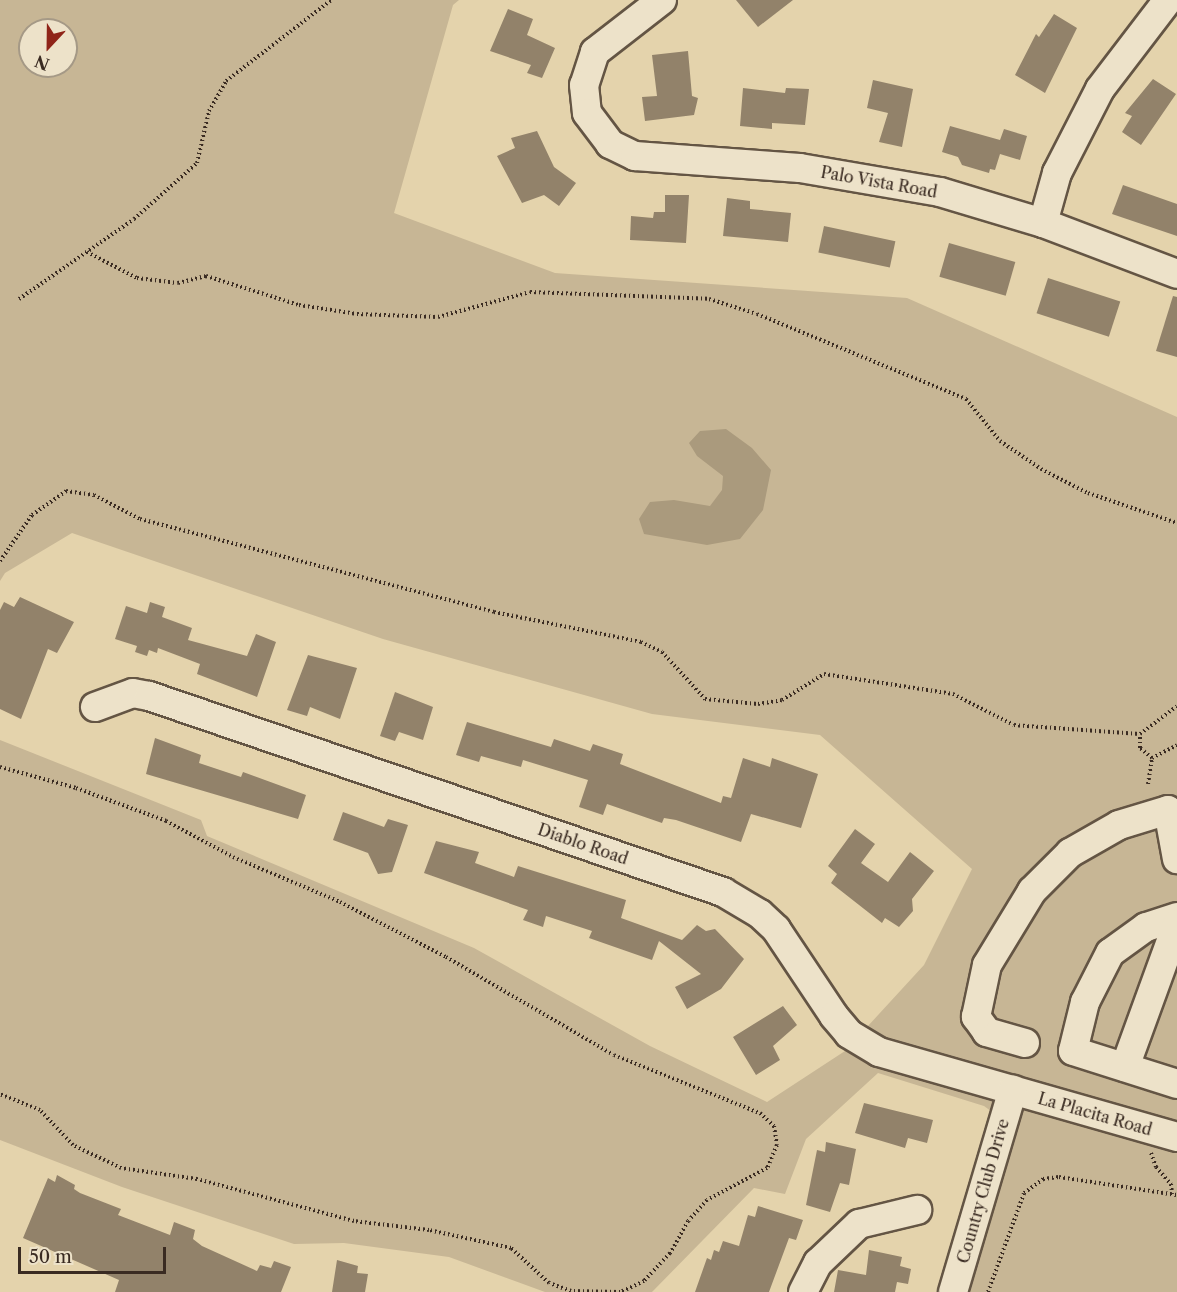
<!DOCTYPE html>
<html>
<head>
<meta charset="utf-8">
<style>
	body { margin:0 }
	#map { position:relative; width:1177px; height:1292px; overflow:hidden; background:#e4d3ac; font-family:"Libre Caslon Text",serif }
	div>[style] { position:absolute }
	.green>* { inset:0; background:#c7b695 }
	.water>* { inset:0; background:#aa9a7d }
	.building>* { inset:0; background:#92826a; transform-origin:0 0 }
	.path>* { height:4px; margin-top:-2px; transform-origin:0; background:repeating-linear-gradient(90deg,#3a2b22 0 1.5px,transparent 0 4.5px) }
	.roads { filter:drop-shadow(2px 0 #645544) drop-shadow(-2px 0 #645544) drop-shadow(0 2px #645544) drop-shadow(0 -2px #645544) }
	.minor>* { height:28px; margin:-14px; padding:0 14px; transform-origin:14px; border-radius:14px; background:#ede2c9 }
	span { translate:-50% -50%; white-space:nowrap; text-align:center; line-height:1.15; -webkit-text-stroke:5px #ede2c9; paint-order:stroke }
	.street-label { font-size:16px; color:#3a2b22 }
	.north { position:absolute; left:18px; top:18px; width:60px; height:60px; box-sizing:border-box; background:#ede2c9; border:2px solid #a59986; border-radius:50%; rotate:202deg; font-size:16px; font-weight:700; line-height:24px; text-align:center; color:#3a2b22 }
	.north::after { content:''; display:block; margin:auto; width:21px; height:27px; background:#8f2418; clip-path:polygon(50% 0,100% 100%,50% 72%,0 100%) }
	.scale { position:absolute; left:18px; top:1247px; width:148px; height:27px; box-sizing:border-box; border:3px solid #3a2b22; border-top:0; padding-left:8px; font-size:18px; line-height:21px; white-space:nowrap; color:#3a2b22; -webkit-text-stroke:4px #ede2c9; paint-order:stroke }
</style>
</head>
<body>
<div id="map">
	<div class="green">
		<div style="clip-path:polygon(evenodd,0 0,459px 0,453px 5px,394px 213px,555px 273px,907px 298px,1177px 417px,1177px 1292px,969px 1292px,1017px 1130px,984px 1106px,878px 1073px,806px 1139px,785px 1194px,754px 1188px,652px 1292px,545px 1292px,449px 1257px,344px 1243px,294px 1244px,122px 1187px,0 1140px,0 740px,201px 820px,207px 836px,474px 948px,650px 1046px,767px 1102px,845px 1051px,924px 965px,972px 869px,820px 735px,652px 714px,383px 639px,72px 533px,5px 573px,0 581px,0 0,30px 30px,66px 30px,66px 66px,30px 66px,30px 30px)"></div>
	</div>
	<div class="water">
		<div style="clip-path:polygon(726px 429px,752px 448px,771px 470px,763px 510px,740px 539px,707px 545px,644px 534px,639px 519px,650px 502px,674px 500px,710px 506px,722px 490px,723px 476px,697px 456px,689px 443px,700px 431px)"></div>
	</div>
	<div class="building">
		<div style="clip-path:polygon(736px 0,793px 0,758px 27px)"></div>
		<div style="clip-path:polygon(508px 9px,533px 19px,527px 35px,555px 48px,542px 78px,527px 73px,531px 65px,490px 51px)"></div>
		<div style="clip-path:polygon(1054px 14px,1077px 28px,1045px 93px,1015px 75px,1036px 34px,1039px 37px)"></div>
		<div style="clip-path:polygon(688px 51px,692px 96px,698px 98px,694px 115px,645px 121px,642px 97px,657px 96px,652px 55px)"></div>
		<div style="clip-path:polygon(1153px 79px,1176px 94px,1141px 145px,1122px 132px,1132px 116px,1125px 113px)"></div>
		<div style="clip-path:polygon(873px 80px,913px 89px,902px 147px,879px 142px,888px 113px,867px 108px)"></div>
		<div style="clip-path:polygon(743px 88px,785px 93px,786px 88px,809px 89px,805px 125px,772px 123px,772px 129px,740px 126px)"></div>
		<div style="clip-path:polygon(950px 126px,1000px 140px,1004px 129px,1027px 136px,1020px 160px,1000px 154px,995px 170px,990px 169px,989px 173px,962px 165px,958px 157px,942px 152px)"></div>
		<div style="clip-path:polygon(537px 131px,554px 167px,576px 183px,559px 206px,544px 195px,522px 203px,497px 156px,515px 148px,511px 138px)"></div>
		<div style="clip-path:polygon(1123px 185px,1177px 204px,1177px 236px,1112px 214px)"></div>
		<div style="clip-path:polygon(665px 195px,689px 195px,686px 243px,630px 240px,631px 216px,653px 218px,654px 212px,665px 212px)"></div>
		<div style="clip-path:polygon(727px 198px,750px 201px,750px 209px,791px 213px,788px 242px,723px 236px)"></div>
		<div style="left:824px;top:226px;width:73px;height:27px;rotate:12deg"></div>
		<div style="left:949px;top:243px;width:69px;height:35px;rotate:16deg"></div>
		<div style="left:1048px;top:278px;width:76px;height:37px;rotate:18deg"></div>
		<div style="clip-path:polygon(1173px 296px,1177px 297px,1177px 357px,1156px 351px)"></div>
		<div style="clip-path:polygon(20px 597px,74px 622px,57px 653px,48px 649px,21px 719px,0 709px,0 610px,4px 602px,14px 607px)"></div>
		<div style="clip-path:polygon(150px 602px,165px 607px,162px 617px,192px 628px,188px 640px,247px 656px,256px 634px,276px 642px,257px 697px,197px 674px,200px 664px,158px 648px,157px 653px,149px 650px,147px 656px,135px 652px,137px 646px,115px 639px,126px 606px,147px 613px)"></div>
		<div style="clip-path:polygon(308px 655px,357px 668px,340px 719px,310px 707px,307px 716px,287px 710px)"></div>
		<div style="clip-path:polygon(395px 692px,433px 707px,423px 740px,399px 732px,395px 741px,380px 736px)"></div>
		<div style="clip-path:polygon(467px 722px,551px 747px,554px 739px,590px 751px,593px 744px,623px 754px,620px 764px,721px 803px,723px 796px,731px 798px,743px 758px,770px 767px,772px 758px,818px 774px,801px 828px,751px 814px,741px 842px,676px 820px,664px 818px,662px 823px,607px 804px,603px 815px,579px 807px,588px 780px,523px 760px,521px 767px,481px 756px,479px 762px,456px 755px)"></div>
		<div style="clip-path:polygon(155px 738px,201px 755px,199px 763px,241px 777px,243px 772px,306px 795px,298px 819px,146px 774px)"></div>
		<div style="clip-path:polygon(343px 812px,384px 827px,388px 819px,408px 825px,392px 872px,378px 874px,368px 853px,333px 840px)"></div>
		<div style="clip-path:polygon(855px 829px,875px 844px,861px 863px,888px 882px,910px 852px,934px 871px,912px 899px,913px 911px,899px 927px,885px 918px,882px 923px,831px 883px,837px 874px,828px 866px)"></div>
		<div style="clip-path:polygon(436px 841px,479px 852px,475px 863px,514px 877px,518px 866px,626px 900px,621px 918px,682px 940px,697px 925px,706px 931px,715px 929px,744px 959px,721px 989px,687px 1009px,675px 987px,701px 974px,659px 941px,652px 960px,589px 938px,592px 931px,546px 916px,543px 927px,523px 920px,528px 910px,424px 873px)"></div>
		<div style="clip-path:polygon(783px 1006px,797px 1025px,773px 1046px,780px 1060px,756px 1075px,733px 1037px)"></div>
		<div style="clip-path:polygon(864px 1103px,933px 1120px,927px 1143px,908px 1138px,905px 1148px,855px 1133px)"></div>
		<div style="clip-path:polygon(826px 1142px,856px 1149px,849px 1185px,840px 1183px,830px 1212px,806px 1205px,817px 1150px,825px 1152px)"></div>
		<div style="clip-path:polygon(57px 1175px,75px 1185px,74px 1189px,80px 1193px,121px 1209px,118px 1215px,170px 1235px,174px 1222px,195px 1230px,193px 1239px,202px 1246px,257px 1271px,260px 1265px,271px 1268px,274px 1261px,291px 1267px,281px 1292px,115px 1292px,119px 1280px,23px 1238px,48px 1178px,55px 1182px)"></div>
		<div style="clip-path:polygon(758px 1206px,803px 1220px,796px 1240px,789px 1238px,769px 1292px,695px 1292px,707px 1258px,711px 1260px,714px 1250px,719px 1252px,723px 1241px,739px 1246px,748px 1215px,755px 1217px)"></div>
		<div style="clip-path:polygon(869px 1250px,902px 1257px,900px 1266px,911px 1269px,908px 1284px,897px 1282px,895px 1292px,834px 1292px,838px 1270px,866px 1275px)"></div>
		<div style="clip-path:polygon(337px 1260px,358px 1266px,357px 1273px,368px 1274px,365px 1292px,332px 1292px)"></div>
	</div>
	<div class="path">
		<div style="left:87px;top:252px;width:56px;rotate:27.5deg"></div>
		<div style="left:137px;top:278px;width:41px;rotate:7deg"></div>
		<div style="left:178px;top:283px;width:29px;rotate:-14deg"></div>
		<div style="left:206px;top:276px;width:97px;rotate:17.3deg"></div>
		<div style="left:299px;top:305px;width:59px;rotate:8.8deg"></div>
		<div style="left:357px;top:314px;width:81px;rotate:2.1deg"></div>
		<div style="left:438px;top:317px;width:95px;rotate:-15.2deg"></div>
		<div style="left:530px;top:292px;width:179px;rotate:2.2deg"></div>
		<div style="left:709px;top:299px;width:50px;rotate:17.4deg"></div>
		<div style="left:757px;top:314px;width:226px;rotate:22.1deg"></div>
		<div style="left:966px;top:399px;width:54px;rotate:51deg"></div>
		<div style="left:1000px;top:441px;width:50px;rotate:34.3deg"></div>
		<div style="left:1041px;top:469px;width:53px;rotate:27.1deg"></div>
		<div style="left:1088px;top:493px;width:94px;rotate:18.6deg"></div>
		<div style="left:19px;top:299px;width:140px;rotate:-34.8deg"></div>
		<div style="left:134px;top:219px;width:84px;rotate:-41.6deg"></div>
		<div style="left:197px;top:163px;width:53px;rotate:-77deg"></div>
		<div style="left:209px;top:111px;width:34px;rotate:-60deg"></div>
		<div style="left:226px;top:81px;width:133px;rotate:-37.6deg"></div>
		<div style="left:0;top:561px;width:56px;rotate:-55.2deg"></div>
		<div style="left:32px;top:515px;width:42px;rotate:-35.2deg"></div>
		<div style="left:66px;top:491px;width:28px;rotate:8deg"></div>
		<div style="left:94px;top:495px;width:52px;rotate:27.6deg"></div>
		<div style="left:140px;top:519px;width:366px;rotate:14.7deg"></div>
		<div style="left:494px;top:612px;width:150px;rotate:11.5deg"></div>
		<div style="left:641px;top:642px;width:23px;rotate:25deg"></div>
		<div style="left:662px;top:652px;width:64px;rotate:47.5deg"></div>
		<div style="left:705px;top:699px;width:53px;rotate:5.4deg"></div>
		<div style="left:758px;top:704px;width:24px;rotate:-9deg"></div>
		<div style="left:782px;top:700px;width:49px;rotate:-31.8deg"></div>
		<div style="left:824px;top:674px;width:131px;rotate:8.8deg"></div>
		<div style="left:953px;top:694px;width:68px;rotate:26.9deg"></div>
		<div style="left:1014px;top:725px;width:126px;rotate:4.1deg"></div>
		<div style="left:1152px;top:758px;width:16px;rotate:-140deg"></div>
		<div style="left:1140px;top:748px;width:14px;rotate:-90deg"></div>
		<div style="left:1140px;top:734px;width:46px;rotate:-37.1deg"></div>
		<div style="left:0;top:767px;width:79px;rotate:15.4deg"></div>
		<div style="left:76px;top:788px;width:96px;rotate:20.1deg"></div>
		<div style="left:166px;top:821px;width:76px;rotate:28.2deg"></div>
		<div style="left:233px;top:857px;width:116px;rotate:22.8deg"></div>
		<div style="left:340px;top:902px;width:119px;rotate:27.4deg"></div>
		<div style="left:446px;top:957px;width:194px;rotate:30.3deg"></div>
		<div style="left:614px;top:1055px;width:157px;rotate:21.7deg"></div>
		<div style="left:760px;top:1113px;width:19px;rotate:43deg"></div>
		<div style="left:774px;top:1126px;width:19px;rotate:81deg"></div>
		<div style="left:777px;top:1145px;width:25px;rotate:113deg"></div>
		<div style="left:767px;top:1168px;width:68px;rotate:151.9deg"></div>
		<div style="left:707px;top:1200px;width:28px;rotate:132deg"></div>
		<div style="left:688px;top:1221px;width:37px;rotate:119deg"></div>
		<div style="left:670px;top:1253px;width:38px;rotate:133deg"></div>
		<div style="left:644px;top:1281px;width:26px;rotate:155deg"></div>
		<div style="left:620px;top:1292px;width:49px;rotate:-178.8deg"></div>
		<div style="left:571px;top:1291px;width:23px;rotate:-160deg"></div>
		<div style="left:549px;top:1283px;width:52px;rotate:-137.4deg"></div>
		<div style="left:511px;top:1248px;width:84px;rotate:-167.6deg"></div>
		<div style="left:429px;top:1230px;width:76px;rotate:-173.2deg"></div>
		<div style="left:354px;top:1221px;width:163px;rotate:-165deg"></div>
		<div style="left:197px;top:1179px;width:77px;rotate:-171.8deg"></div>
		<div style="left:121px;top:1168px;width:53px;rotate:-154.4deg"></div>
		<div style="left:73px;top:1145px;width:48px;rotate:-133.3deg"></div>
		<div style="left:40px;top:1110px;width:43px;rotate:-158.2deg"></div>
		<div style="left:1148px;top:784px;width:26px;rotate:-81deg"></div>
		<div style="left:1152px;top:758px;width:28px;rotate:-27deg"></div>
		<div style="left:1151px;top:1153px;width:15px;rotate:70deg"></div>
		<div style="left:1156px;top:1167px;width:23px;rotate:49deg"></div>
		<div style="left:1171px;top:1184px;width:10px;rotate:84deg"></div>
		<div style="left:988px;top:1292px;width:105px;rotate:-70deg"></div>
		<div style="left:1024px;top:1193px;width:24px;rotate:-36deg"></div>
		<div style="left:1043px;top:1179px;width:16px;rotate:-7deg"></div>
		<div style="left:1059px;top:1177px;width:119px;rotate:8.7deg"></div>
	</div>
	<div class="roads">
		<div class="minor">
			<div style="left:662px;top:0;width:85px;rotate:142.2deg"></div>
			<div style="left:595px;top:52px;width:35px;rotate:108deg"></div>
			<div style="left:584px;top:85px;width:28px;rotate:84deg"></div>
			<div style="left:587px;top:113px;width:39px;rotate:53deg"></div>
			<div style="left:610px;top:144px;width:28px;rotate:26deg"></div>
			<div style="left:635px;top:156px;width:165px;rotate:4.2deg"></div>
			<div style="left:800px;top:168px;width:142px;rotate:9.7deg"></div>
			<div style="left:940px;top:192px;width:108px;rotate:16.8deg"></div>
			<div style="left:1043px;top:223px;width:143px;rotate:20.8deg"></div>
			<div style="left:1043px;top:223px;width:52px;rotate:-74.4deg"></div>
			<div style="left:1057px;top:173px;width:94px;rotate:-62.9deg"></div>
			<div style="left:1100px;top:89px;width:112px;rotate:-52.6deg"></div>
			<div style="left:95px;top:707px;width:40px;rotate:-20.2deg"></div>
			<div style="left:133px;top:693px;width:16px;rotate:11deg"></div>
			<div style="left:149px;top:696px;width:607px;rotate:18.85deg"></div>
			<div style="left:723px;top:892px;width:43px;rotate:30.7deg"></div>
			<div style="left:760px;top:914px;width:22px;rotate:43deg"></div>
			<div style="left:776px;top:929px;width:105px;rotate:56.3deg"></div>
			<div style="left:834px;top:1016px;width:23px;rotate:50deg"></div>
			<div style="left:849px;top:1034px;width:35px;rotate:31deg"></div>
			<div style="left:879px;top:1052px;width:310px;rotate:15.9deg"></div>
			<div style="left:1177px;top:917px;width:33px;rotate:162deg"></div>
			<div style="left:1146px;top:927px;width:44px;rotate:144.2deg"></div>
			<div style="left:1110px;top:953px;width:55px;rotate:117deg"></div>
			<div style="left:1085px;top:1002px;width:50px;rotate:103.8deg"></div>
			<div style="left:1073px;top:1051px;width:109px;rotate:17.6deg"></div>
			<div style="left:1025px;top:1043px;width:40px;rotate:-164deg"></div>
			<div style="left:987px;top:1032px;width:19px;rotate:-126deg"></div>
			<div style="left:976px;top:1017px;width:53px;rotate:-78.1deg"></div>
			<div style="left:987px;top:965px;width:87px;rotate:-58.7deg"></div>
			<div style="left:1032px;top:891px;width:54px;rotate:-45deg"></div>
			<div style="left:1070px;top:853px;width:56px;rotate:-29.7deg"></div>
			<div style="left:1119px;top:825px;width:51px;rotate:-17deg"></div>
			<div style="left:1168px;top:810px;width:50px;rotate:79.6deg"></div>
			<div style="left:1125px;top:1067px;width:152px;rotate:-70deg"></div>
			<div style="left:803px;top:1292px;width:33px;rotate:-63deg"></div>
			<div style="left:818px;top:1263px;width:57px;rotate:-43.6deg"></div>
			<div style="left:859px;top:1224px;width:60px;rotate:-13.6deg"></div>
			<div style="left:953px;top:1292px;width:211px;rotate:-73.5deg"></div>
		</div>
	</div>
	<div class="street-label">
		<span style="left:879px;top:182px;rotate:10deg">Palo Vista Road</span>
		<span style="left:583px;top:844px;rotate:19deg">Diablo Road</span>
		<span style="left:1095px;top:1114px;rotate:16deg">La Placita Road</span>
		<span style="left:983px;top:1191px;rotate:-74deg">Country Club Drive</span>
	</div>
	<div class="north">N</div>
	<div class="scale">50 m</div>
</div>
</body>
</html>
